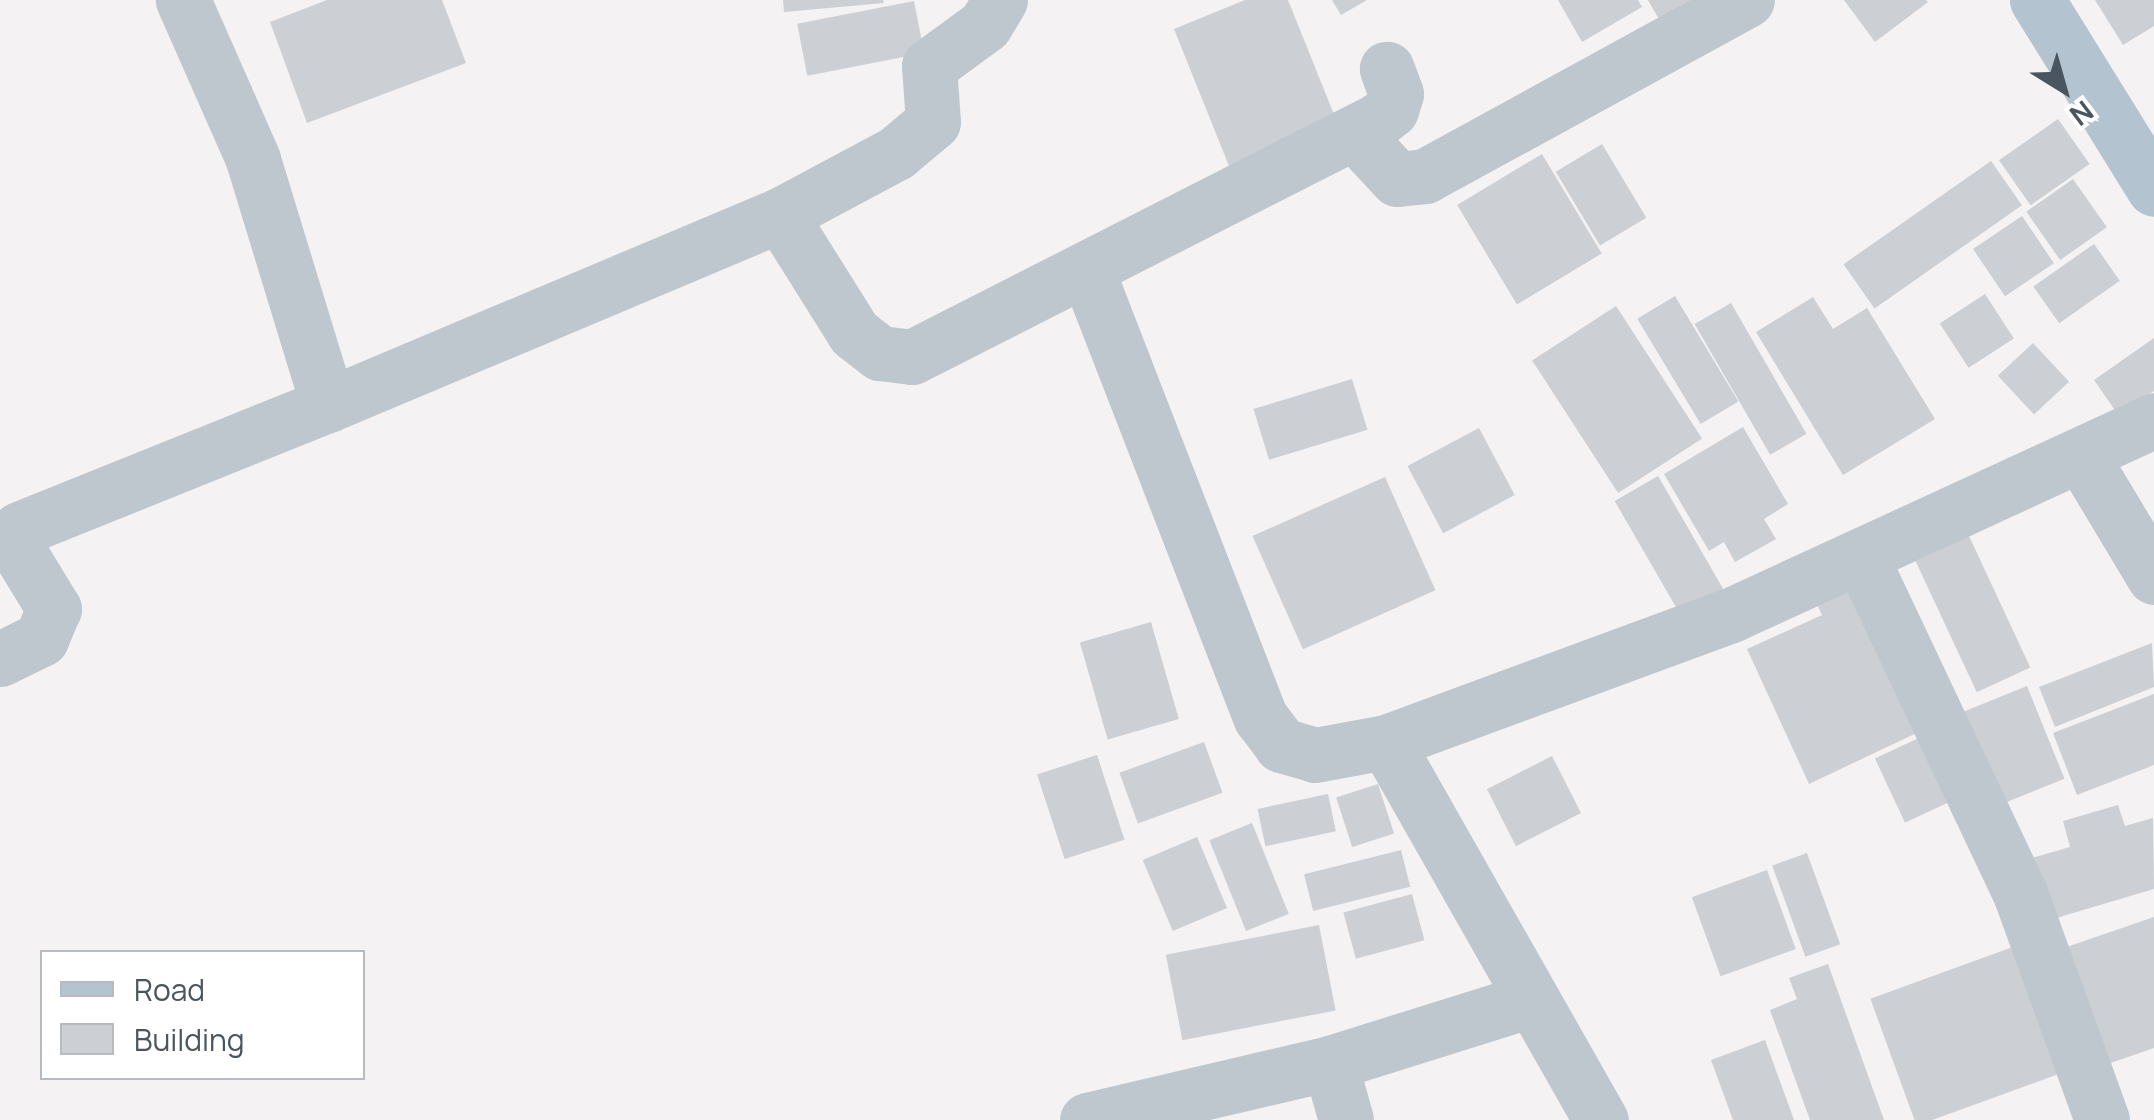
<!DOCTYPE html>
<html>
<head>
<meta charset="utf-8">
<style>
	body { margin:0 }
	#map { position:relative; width:2154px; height:1120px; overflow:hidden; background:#f4f2f2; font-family:Manrope,sans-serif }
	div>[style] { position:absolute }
	.building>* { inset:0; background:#cccfd4; transform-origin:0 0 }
	.minor>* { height:55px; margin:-27.5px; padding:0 27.5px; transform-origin:27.5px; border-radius:27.5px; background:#bec7ce }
	.major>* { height:55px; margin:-27.5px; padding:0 27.5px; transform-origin:27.5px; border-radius:27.5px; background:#b3c3cf }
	span { translate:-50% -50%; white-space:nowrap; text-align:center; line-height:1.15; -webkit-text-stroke:9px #fff; paint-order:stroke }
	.legend { position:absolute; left:40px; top:950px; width:325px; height:130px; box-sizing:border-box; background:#fff; border:2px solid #b7bbbf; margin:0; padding:12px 18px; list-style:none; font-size:30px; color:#4a565f }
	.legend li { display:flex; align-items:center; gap:20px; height:50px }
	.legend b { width:50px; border:2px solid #b7bbbf }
	.north { position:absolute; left:2014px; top:40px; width:100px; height:100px; -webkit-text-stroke:8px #fff; paint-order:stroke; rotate:143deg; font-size:28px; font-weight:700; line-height:40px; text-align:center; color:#4a565f }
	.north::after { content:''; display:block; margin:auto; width:35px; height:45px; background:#4a565f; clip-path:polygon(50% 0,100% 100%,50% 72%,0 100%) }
</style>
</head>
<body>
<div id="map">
	<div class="building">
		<div style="clip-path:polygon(327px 0,442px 0,466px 63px,307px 123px,270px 22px)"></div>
		<div style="clip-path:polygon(783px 0,883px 0,884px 3px,784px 12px)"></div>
		<div style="clip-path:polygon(1245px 0,1288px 0,1339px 127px,1231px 171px,1174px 29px)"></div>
		<div style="clip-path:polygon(1332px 0,1367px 0,1341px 15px)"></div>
		<div style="clip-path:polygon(1558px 0,1638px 0,1642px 7px,1582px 42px)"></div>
		<div style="clip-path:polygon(1648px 0,1736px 0,1660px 21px)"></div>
		<div style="clip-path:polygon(1844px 0,1926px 0,1928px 2px,1875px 42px)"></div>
		<div style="clip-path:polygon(2095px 0,2154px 0,2154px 26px,2123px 45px)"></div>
		<div style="left:914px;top:1px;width:53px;height:119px;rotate:79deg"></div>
		<div style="left:2058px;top:119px;width:55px;height:72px;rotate:55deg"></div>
		<div style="left:1602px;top:144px;width:86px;height:54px;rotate:59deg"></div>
		<div style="left:1542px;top:154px;width:116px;height:99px;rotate:59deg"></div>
		<div style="left:1991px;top:161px;width:54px;height:180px;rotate:55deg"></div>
		<div style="left:2073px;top:179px;width:59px;height:57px;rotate:55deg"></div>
		<div style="left:2022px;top:216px;width:57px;height:59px;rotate:56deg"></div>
		<div style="left:2094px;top:244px;width:45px;height:74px;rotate:55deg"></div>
		<div style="left:1985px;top:294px;width:53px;height:54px;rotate:57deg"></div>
		<div style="left:1675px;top:296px;width:123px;height:44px;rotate:59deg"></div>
		<div style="clip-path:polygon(1813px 297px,1833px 329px,1867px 308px,1935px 419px,1843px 475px,1756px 332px)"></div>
		<div style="left:1731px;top:303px;width:151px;height:42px;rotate:60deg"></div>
		<div style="left:1616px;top:306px;width:158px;height:100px;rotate:57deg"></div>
		<div style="clip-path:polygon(2154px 338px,2154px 391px,2119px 416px,2094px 380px)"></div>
		<div style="left:2033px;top:343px;width:53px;height:48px;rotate:47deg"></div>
		<div style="left:1352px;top:379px;width:53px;height:103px;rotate:73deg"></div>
		<div style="clip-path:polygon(1743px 427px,1788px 504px,1764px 519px,1776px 539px,1735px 562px,1724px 542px,1709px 551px,1664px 474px)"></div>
		<div style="left:1479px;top:428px;width:76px;height:81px;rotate:62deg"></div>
		<div style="left:1658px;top:476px;width:135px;height:50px;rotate:60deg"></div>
		<div style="left:1385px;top:477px;width:124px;height:145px;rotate:66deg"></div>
		<div style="left:1969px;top:536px;width:145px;height:59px;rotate:65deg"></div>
		<div style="clip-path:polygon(1854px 581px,1923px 730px,1809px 784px,1747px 649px,1822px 615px,1815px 600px)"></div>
		<div style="left:1151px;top:622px;width:101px;height:74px;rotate:74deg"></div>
		<div style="clip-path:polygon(2152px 643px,2154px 687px,2055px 727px,2039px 687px)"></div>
		<div style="left:2027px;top:686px;width:100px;height:78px;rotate:68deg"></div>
		<div style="clip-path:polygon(2154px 694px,2154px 765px,2077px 795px,2053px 733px)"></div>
		<div style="left:1923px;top:736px;width:71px;height:53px;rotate:65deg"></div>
		<div style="left:1204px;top:742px;width:54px;height:90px;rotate:70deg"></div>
		<div style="left:1097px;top:755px;width:89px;height:63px;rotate:72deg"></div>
		<div style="left:1552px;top:756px;width:64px;height:73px;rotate:63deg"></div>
		<div style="left:1378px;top:784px;width:52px;height:44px;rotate:72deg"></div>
		<div style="left:1328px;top:794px;width:38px;height:72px;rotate:78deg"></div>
		<div style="clip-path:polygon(2118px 805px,2125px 826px,2153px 818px,2154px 889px,2046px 921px,2029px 859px,2070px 847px,2063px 821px)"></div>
		<div style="left:1252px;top:823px;width:98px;height:46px;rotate:68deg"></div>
		<div style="left:1197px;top:837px;width:77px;height:59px;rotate:67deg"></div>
		<div style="left:1401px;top:850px;width:38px;height:100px;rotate:76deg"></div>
		<div style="left:1807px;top:853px;width:97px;height:37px;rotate:70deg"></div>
		<div style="left:1767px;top:870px;width:84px;height:80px;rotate:70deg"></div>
		<div style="left:1412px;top:894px;width:48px;height:71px;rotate:75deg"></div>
		<div style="clip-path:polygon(2154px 917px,2154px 1048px,2096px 1068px,2055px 951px)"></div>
		<div style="left:1319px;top:925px;width:87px;height:156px;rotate:79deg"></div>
		<div style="left:2032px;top:940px;width:135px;height:172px;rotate:70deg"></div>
		<div style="clip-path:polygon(1828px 964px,1884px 1120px,1810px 1120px,1770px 1010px,1797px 999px,1789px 978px)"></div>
		<div style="clip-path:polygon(1765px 1040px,1794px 1120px,1733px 1120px,1711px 1060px)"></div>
	</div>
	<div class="minor">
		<div style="left:1354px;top:133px;width:63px;rotate:46.9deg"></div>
		<div style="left:1397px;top:179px;width:28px;rotate:-6deg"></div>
		<div style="left:1425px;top:176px;width:367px;rotate:-28.7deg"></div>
		<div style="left:780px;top:215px;width:139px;rotate:57.9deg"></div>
		<div style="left:854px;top:333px;width:33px;rotate:38deg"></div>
		<div style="left:880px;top:353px;width:32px;rotate:7deg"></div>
		<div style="left:912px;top:357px;width:523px;rotate:-26.96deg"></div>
		<div style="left:1378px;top:120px;width:16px;rotate:-38deg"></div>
		<div style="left:1391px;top:110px;width:17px;rotate:-73deg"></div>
		<div style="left:1396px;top:94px;width:27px;rotate:-110deg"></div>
		<div style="left:1088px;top:273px;width:477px;rotate:68.8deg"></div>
		<div style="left:1261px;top:718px;width:34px;rotate:53deg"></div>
		<div style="left:1281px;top:745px;width:35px;rotate:16deg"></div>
		<div style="left:1315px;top:755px;width:72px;rotate:-10.4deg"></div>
		<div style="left:1386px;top:742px;width:368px;rotate:-20.2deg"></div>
		<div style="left:1731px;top:615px;width:466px;rotate:-24.7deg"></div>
		<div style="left:328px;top:405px;width:490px;rotate:-22.8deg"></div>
		<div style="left:780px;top:215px;width:132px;rotate:-28.1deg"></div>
		<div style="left:896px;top:153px;width:48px;rotate:-40deg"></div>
		<div style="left:933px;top:122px;width:56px;rotate:-94.1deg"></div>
		<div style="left:929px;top:66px;width:69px;rotate:-36.2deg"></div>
		<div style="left:985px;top:25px;width:29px;rotate:-59deg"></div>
		<div style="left:2082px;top:457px;width:140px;rotate:59deg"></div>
		<div style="left:1861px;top:557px;width:375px;rotate:64.7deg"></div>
		<div style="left:2021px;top:896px;width:238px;rotate:70.1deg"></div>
		<div style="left:0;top:659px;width:46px;rotate:-26deg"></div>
		<div style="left:41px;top:639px;width:33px;rotate:-67deg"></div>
		<div style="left:54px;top:609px;width:75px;rotate:-121.4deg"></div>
		<div style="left:15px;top:545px;width:16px;rotate:-76deg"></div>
		<div style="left:19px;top:529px;width:333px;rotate:-21.9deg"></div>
		<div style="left:328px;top:405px;width:257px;rotate:-107deg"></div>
		<div style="left:253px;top:159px;width:174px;rotate:-113.8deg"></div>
		<div style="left:1386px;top:742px;width:435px;rotate:60.4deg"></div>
		<div style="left:1330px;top:1063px;width:59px;rotate:74.3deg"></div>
		<div style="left:1087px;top:1120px;width:250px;rotate:-13.2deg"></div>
		<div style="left:1330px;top:1063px;width:211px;rotate:-17.4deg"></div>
	</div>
	<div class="major">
		<div style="left:2037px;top:0;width:222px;rotate:58.2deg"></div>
	</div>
	<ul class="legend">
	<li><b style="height:12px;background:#b3c3cf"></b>Road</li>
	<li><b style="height:28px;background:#cccfd4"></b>Building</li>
	</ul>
	<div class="north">N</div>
</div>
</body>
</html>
